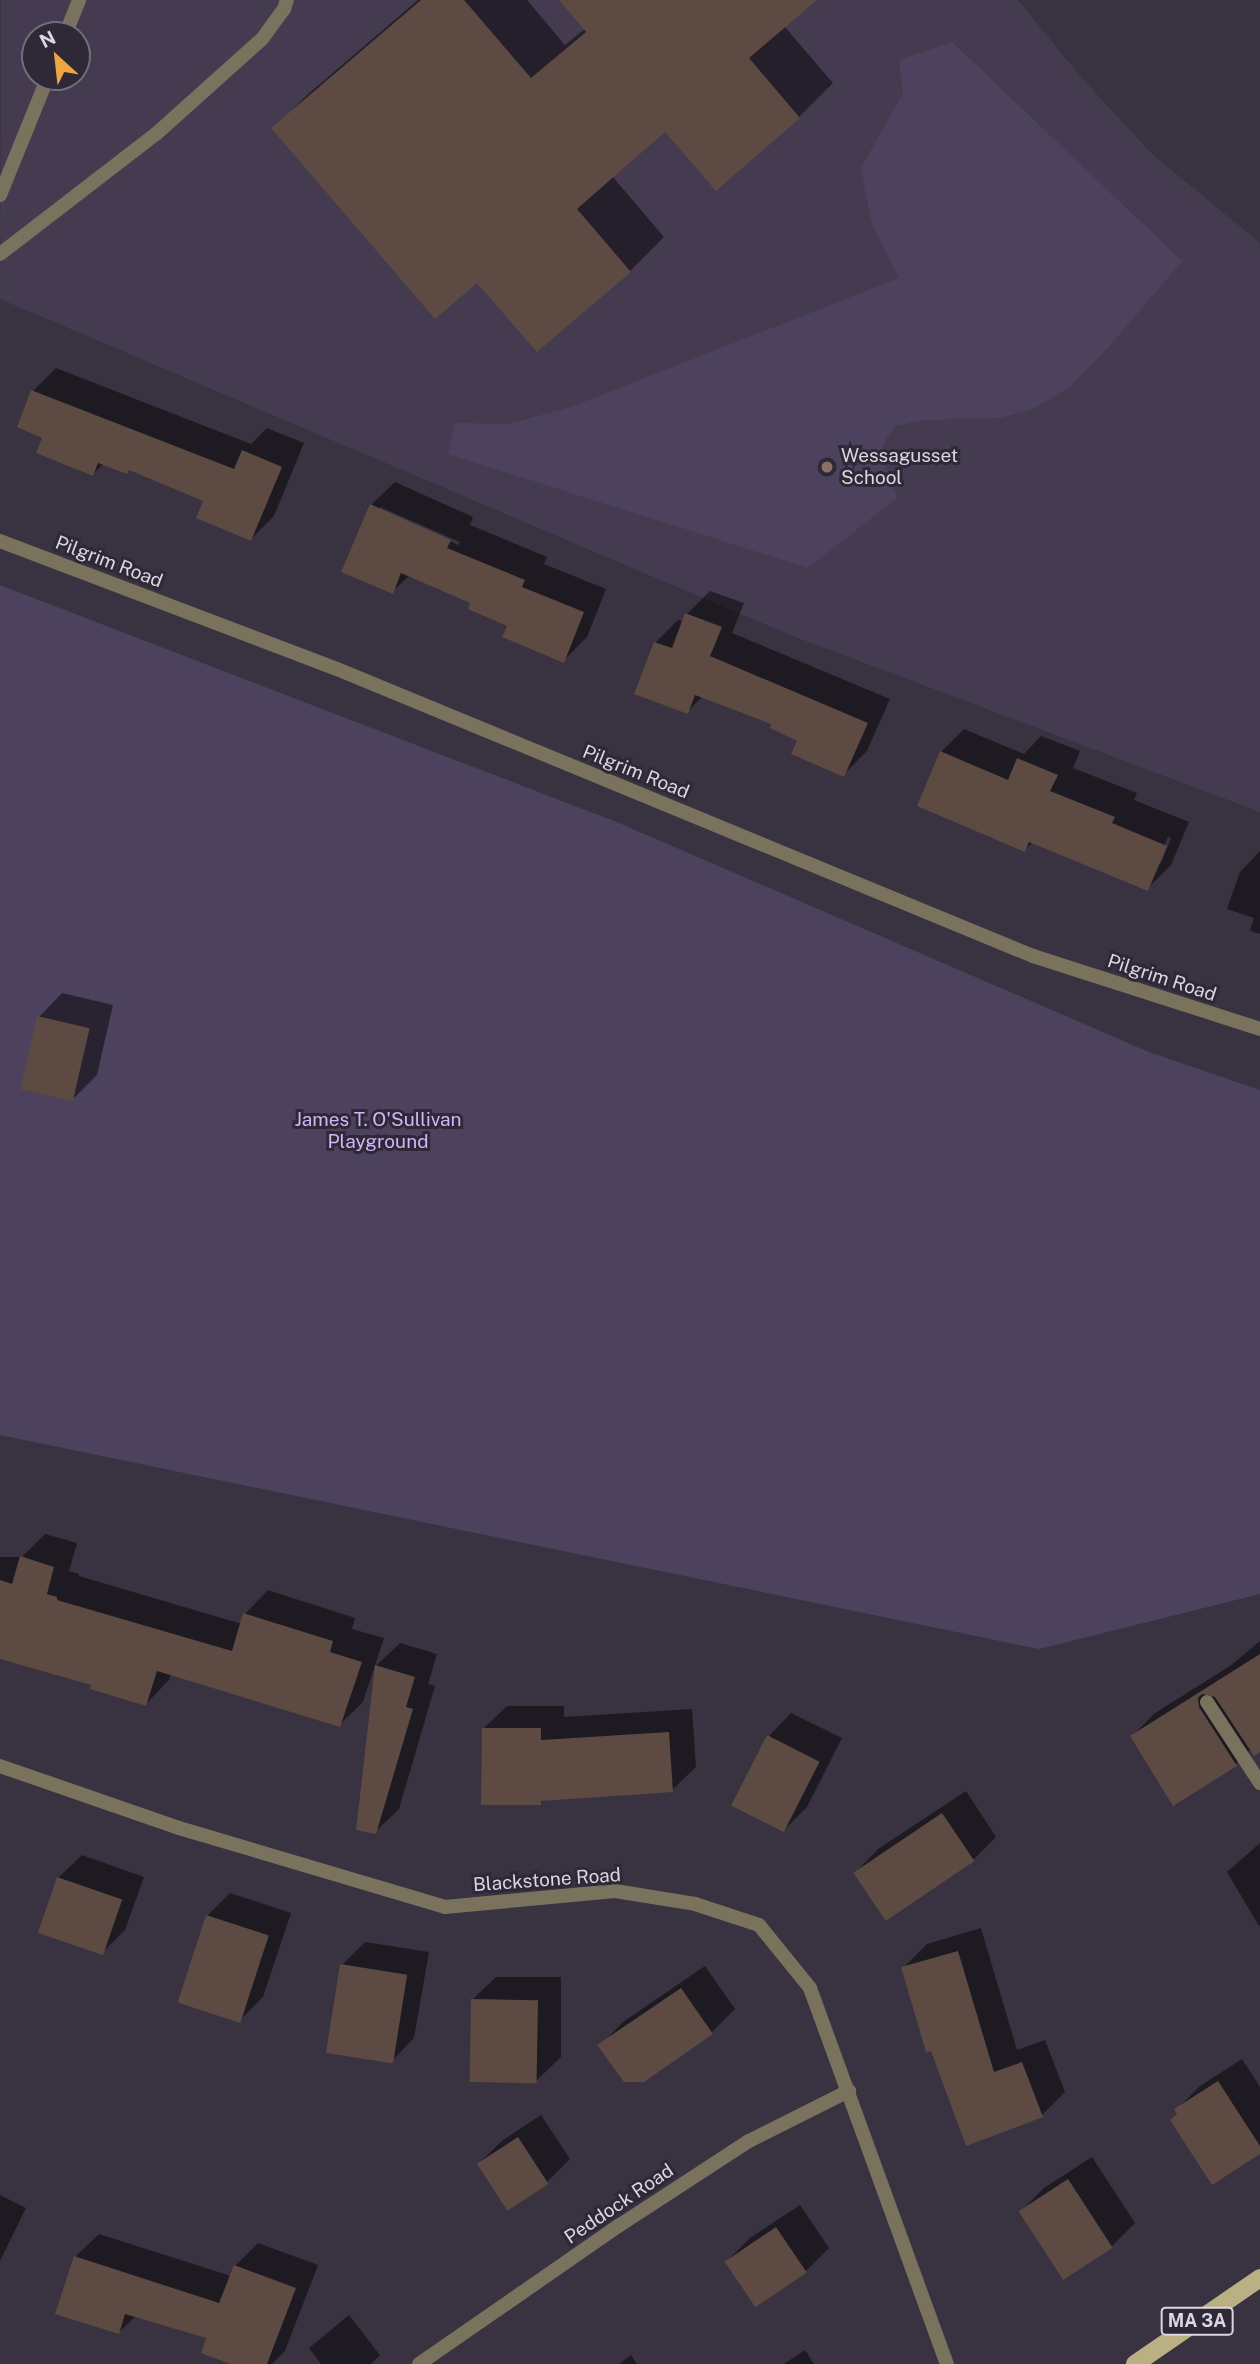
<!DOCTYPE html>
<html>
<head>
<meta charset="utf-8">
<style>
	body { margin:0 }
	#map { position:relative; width:1260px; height:2364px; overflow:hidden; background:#393241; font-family:"Public Sans",sans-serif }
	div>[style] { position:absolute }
	.built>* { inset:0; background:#443b50 }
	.green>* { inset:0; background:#4d425d }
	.shadow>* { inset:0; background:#0007 }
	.building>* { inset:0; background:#5c4a43; transform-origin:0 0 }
	.service>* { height:14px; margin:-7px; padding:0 7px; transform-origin:7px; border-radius:7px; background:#79735e }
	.minor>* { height:14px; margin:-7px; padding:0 7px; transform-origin:7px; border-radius:7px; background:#79735e }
	.primary>* { height:18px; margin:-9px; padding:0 9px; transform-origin:9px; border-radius:9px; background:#bbaf84 }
	.dots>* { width:19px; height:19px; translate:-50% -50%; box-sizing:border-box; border:4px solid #2f2837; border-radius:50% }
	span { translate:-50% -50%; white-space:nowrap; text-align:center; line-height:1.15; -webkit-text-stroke:6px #2f2837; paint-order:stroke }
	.shield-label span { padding:2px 5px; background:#2f2837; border:2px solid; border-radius:5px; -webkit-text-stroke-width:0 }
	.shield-label { font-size:18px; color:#dbd7e1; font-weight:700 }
	.poi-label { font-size:19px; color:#dbd7e1 }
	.left { translate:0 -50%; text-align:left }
	.street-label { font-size:19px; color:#dbd7e1 }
	.park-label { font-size:19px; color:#d2b4fa }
	.north { position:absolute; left:21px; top:21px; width:70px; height:70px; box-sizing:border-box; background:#2f2837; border:2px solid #746e7b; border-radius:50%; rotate:333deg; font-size:19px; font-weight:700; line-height:28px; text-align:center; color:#dbd7e1 }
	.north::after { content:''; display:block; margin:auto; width:24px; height:32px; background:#f0a63e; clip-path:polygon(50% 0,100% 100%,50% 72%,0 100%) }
</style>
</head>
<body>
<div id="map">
	<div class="built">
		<div style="clip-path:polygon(evenodd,1px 0,1018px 0,1079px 75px,1152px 154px,1260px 243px,1260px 812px,790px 635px,0 299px,1px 0,35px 35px,77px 35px,77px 77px,35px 77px,35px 35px)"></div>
	</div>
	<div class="green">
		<div style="clip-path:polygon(952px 42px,1182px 261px,1114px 341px,1071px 386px,1033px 409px,1000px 418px,922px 420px,896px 426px,886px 438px,881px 452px,897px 498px,808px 568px,448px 454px,455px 423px,508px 424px,571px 407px,899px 278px,871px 221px,861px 168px,903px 93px,899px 60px)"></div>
		<div style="clip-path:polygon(0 585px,619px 823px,1149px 1052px,1260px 1090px,1260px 1594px,1039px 1649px,0 1435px)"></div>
	</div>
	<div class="shadow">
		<div style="clip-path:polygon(418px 0,527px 0,565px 45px,585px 29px,561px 0,814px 0,784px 26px,833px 83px,799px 117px,716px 188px,666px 130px,612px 176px,664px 237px,630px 271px,537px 350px,477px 280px,274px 128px,307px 95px)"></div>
		<div style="clip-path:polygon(56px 368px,251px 444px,267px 428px,304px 443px,274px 516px,251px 539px,205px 500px,131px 468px,127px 472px,104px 463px,93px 474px,45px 437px,33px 391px)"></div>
		<div style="clip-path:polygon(evenodd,395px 482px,473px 517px,470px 525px,547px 557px,544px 564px,606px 589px,587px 637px,563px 661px,472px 602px,410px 575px,392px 592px,371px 505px,395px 482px,380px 507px,460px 542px,458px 545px,380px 510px,380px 507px)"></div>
		<div style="clip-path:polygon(710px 591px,744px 603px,732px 633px,890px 699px,867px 751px,844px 774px,774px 723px,703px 696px,687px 712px,655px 643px,678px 620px,684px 622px,687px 614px)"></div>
		<div style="clip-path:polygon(evenodd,964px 729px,1024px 754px,1041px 736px,1080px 751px,1073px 768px,1137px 793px,1134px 800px,1189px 822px,1171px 865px,1147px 889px,1033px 842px,1025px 850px,941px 752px,964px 729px,1168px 837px,1171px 838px,1161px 863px,1157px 863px,1168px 837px)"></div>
		<div style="clip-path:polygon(1260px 851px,1260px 934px,1250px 931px,1254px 918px,1227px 909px,1240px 872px)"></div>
		<div style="clip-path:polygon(62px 993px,113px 1005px,97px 1075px,74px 1098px,39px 1017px)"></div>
		<div style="clip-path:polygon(45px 1534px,77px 1543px,69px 1571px,79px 1574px,79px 1576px,242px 1624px,245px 1614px,268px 1590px,355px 1618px,352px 1629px,384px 1638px,363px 1702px,339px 1725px,171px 1674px,169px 1680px,146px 1704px,93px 1684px,0 1657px,0 1557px,22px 1557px)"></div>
		<div style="clip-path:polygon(1260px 1641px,1260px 1750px,1251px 1749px,1236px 1764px,1174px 1804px,1132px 1736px,1155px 1713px,1230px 1666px)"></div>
		<div style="clip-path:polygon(400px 1643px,437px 1654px,428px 1684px,435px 1686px,399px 1809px,375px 1832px,376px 1666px)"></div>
		<div style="clip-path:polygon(507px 1706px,564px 1706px,564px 1717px,692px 1709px,696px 1767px,672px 1790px,545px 1799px,540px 1803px,483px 1729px)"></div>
		<div style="clip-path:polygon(791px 1713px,842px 1738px,807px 1807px,784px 1830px,768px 1737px)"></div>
		<div style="clip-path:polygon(966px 1791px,996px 1837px,973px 1860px,855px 1873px,878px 1849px)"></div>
		<div style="clip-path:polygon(1260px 1843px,1260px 1925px,1259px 1926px,1227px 1872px)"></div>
		<div style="clip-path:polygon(82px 1855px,144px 1877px,125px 1930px,101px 1954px,58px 1878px)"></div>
		<div style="clip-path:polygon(230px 1893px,291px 1913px,263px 1997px,240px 2020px,207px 1916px)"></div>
		<div style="clip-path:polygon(981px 1928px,1017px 2050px,1045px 2040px,1065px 2092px,1042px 2115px,967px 2144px,903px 1968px,927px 1944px)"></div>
		<div style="clip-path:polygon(365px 1942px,429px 1952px,414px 2038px,391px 2062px,342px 1965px)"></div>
		<div style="clip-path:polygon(705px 1966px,735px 2009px,712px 2032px,600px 2046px,623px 2022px)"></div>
		<div style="clip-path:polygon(496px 1977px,561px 1977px,561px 2057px,537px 2080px,472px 2000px)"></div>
		<div style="clip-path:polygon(1242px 2059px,1260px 2087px,1260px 2152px,1176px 2110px,1200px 2086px)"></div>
		<div style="clip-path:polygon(541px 2115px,570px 2159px,547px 2182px,508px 2207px,479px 2163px,503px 2140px)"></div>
		<div style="clip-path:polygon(1092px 2157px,1135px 2223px,1111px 2247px,1064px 2277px,1021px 2211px,1044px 2188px)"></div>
		<div style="clip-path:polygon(0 2195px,26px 2208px,0 2261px)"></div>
		<div style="clip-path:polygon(800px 2205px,829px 2248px,806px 2271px,755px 2305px,726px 2262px,750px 2238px)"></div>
		<div style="clip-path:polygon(99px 2234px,231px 2276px,235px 2266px,258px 2243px,318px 2265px,285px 2351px,272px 2364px,235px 2364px,208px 2337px,136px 2316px,119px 2332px,75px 2257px)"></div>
		<div style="clip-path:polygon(349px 2315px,380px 2355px,371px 2364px,321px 2364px,309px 2348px)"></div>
		<div style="clip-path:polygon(805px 2350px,814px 2364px,784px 2364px)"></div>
		<div style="clip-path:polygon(631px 2355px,637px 2364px,619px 2364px)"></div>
	</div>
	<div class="building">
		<div style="clip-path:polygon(421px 0,464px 0,531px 78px,586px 32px,559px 0,817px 0,749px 58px,800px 118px,716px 191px,665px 132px,577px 209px,631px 272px,537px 352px,477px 283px,435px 319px,271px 128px)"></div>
		<div style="clip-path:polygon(31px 390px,234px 469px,242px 450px,282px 467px,251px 541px,196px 518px,203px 501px,129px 470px,127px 474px,98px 463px,93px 476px,36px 453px,42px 438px,17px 427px)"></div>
		<div style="clip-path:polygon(370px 504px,451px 540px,447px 548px,525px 580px,522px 587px,584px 612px,564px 663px,502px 637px,507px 626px,468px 609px,470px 603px,401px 573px,393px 594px,341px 572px)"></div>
		<div style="clip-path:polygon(685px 613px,722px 627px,710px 656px,868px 723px,844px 777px,791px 754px,797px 741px,770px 728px,771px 724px,695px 695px,688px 714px,634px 694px,654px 642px,672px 648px)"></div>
		<div style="clip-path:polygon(940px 751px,1008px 780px,1017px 758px,1058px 775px,1050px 791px,1115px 817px,1112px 823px,1167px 846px,1148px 891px,1029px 842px,1025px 852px,917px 806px)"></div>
		<div style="left:37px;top:1016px;width:54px;height:75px;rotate:13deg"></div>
		<div style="clip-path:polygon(20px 1556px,54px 1567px,47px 1594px,57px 1597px,57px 1600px,232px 1651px,243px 1613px,333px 1641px,330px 1652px,362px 1662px,340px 1727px,157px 1671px,146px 1706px,90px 1689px,91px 1685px,0 1659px,0 1580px,12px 1584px)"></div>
		<div style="clip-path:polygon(1260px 1654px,1260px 1752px,1254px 1756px,1215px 1697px,1202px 1694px,1198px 1698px,1199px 1707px,1237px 1766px,1173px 1806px,1130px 1736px)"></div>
		<div style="clip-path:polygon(375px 1665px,415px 1677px,406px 1707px,413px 1709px,376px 1834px,356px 1830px)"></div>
		<div style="clip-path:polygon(482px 1728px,541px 1728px,541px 1740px,669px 1732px,673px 1792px,541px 1801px,541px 1805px,481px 1805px)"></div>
		<div style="left:767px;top:1735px;width:59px;height:79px;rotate:27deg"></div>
		<div style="left:942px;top:1813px;width:58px;height:107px;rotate:56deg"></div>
		<div style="left:57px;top:1877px;width:69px;height:59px;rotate:19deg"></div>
		<div style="left:206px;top:1915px;width:66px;height:92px;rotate:18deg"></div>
		<div style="clip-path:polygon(958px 1951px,994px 2072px,1022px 2062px,1043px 2117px,966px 2146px,931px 2051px,926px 2052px,901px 1967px)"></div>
		<div style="left:340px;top:1964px;width:68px;height:90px;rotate:9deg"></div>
		<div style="clip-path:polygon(681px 1988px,713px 2034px,644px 2082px,624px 2082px,597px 2045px)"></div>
		<div style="left:471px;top:1999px;width:67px;height:83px;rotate:1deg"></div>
		<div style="clip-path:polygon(1218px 2081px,1260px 2146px,1260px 2154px,1212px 2185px,1170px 2120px,1177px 2114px,1174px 2109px)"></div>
		<div style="left:518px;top:2137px;width:56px;height:49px;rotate:57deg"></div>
		<div style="left:1068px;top:2179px;width:82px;height:59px;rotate:57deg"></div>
		<div style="left:776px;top:2227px;width:55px;height:62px;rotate:56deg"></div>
		<div style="clip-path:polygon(74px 2256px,219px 2303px,234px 2265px,296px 2288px,267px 2364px,230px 2364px,201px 2353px,206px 2338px,125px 2314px,119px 2334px,55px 2314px)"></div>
	</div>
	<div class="service">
		<div style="left:65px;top:35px;width:38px;rotate:-68deg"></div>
		<div style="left:0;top:195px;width:127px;rotate:-67.9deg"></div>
		<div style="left:0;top:254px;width:197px;rotate:-37.6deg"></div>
		<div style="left:156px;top:134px;width:142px;rotate:-41.9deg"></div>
		<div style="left:262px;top:39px;width:37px;rotate:-54deg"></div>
		<div style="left:284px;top:9px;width:9px;rotate:-72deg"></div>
		<div style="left:1207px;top:1702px;width:97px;rotate:56.8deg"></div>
	</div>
	<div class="minor">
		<div style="left:0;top:541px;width:360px;rotate:20.8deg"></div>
		<div style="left:337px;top:669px;width:753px;rotate:22.41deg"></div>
		<div style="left:1033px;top:956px;width:238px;rotate:17.8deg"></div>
		<div style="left:0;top:1766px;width:189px;rotate:19.1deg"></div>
		<div style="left:179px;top:1828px;width:277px;rotate:16.5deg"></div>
		<div style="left:445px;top:1907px;width:171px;rotate:-5.4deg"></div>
		<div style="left:615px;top:1891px;width:81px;rotate:9.2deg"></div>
		<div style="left:695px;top:1904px;width:67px;rotate:18.2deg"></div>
		<div style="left:759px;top:1925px;width:81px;rotate:51deg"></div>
		<div style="left:810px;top:1988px;width:400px;rotate:70deg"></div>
		<div style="left:419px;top:2364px;width:244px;rotate:-34.7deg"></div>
		<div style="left:620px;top:2225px;width:154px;rotate:-33.1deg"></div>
		<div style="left:749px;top:2141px;width:112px;rotate:-26.6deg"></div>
	</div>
	<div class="primary">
		<div style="left:1135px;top:2364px;width:152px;rotate:-34.5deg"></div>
	</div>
	<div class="dots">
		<div style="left:827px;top:467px;background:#8d6e63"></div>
	</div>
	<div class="shield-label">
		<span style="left:1197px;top:2321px">MA 3A</span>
	</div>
	<div class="poi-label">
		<span class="left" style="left:841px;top:467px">Wessagusset<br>School</span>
	</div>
	<div class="street-label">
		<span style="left:109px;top:562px;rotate:21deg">Pilgrim Road</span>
		<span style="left:636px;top:772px;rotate:22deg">Pilgrim Road</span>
		<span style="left:1162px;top:978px;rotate:18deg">Pilgrim Road</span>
		<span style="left:547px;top:1880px;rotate:-4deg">Blackstone Road</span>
		<span style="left:619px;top:2204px;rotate:-34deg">Peddock Road</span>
	</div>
	<div class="park-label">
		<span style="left:378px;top:1131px">James T. O'Sullivan<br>Playground</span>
	</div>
	<div class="north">N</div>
</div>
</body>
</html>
